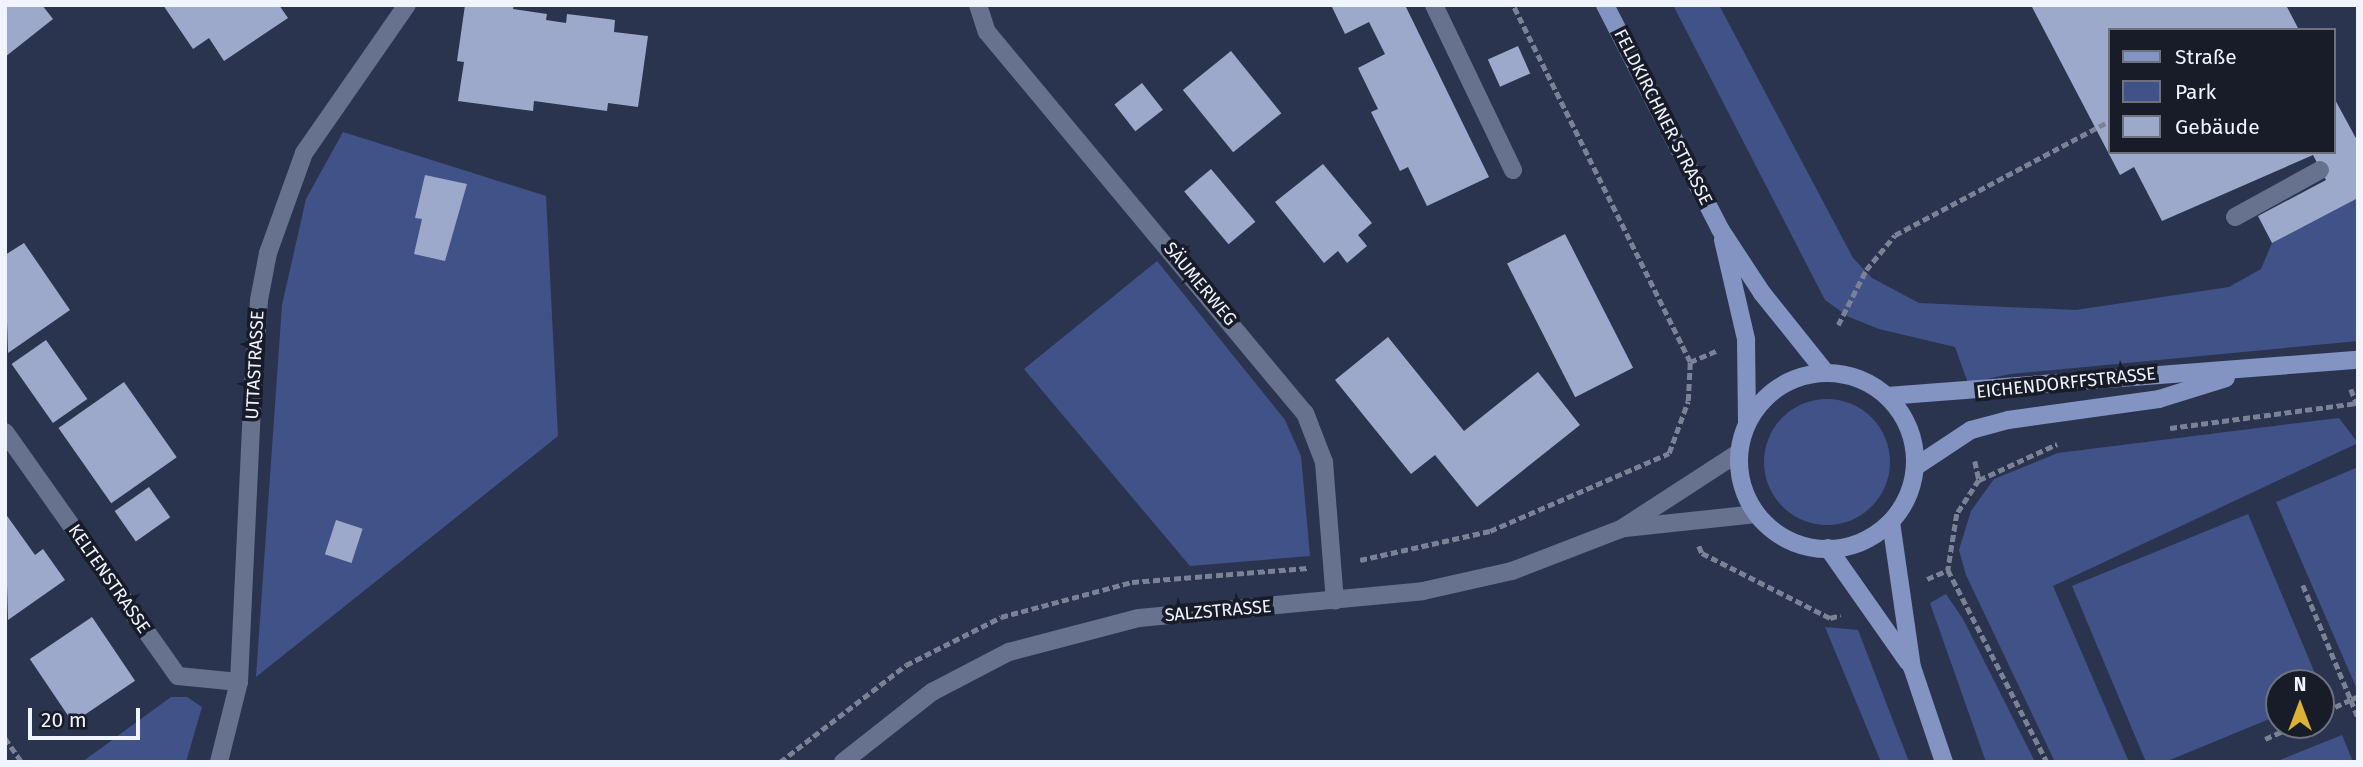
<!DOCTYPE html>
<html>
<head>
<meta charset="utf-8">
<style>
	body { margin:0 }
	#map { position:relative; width:2363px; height:767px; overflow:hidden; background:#2b344f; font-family:"Fira Sans",sans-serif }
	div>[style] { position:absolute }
	.green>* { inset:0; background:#415289 }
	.round { border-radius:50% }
	.building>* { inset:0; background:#9da9ca; transform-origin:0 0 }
	.path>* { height:4.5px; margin-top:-2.25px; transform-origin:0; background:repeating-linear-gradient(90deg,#7b8296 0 7px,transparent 0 10.5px) }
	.lane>* { height:18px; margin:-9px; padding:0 9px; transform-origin:9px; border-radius:9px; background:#67728f }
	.street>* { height:18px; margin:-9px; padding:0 9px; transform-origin:9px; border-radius:9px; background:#67728f }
	.secondary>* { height:18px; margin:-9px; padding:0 9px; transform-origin:9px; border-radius:9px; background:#8393c2 }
	.secondary>.ring { margin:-9px; padding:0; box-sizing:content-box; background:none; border:18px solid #8393c2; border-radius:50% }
	span { translate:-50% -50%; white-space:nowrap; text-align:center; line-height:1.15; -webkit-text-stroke:7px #181c29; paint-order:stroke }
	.street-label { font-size:18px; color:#f0f4fe }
	.frame { position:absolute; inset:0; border:7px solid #f0f4fe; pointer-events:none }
	.legend { position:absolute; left:2108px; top:28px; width:228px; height:126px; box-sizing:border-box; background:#181c29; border:2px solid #6e727e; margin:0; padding:9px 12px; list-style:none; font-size:21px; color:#f0f4fe }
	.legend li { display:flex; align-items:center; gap:14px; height:35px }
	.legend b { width:35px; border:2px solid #6e727e }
	.north { position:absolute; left:2265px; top:669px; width:70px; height:70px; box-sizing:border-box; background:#181c29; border:2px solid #6e727e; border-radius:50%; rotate:0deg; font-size:19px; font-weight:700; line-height:28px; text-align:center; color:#f0f4fe }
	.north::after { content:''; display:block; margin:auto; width:24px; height:32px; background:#dbb233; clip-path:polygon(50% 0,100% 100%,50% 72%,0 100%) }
	.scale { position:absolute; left:28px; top:708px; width:112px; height:32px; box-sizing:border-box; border:4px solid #f0f4fe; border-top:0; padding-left:9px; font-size:21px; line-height:24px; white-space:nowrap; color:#f0f4fe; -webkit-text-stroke:5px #181c29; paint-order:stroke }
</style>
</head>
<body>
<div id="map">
	<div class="green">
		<div style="clip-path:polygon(1673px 5px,1719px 5px,1853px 258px,1872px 278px,1919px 303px,2076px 310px,2229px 287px,2261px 269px,2272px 243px,2358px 198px,2358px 341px,2010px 374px,1968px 383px,1955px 347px,1879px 329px,1849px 317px,1825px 300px)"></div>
		<div style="clip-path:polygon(343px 132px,546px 196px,558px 436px,256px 677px,282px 305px,306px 199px)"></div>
		<div style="clip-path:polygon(1157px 261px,1285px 420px,1301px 456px,1310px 556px,1190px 566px,1024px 369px)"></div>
		<div class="round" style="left:1764px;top:399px;width:126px;height:126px"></div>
		<div style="clip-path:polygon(2339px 418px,2358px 443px,2053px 586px,2129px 762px,2055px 762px,1966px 575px,1959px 550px,1971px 511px,1994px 479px,2058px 453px)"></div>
		<div style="clip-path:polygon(2358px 467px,2358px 686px,2356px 687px,2276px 502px)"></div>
		<div style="clip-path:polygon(2248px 514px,2319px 683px,2279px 683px,2279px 715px,2165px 762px,2146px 762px,2072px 586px)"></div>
		<div style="clip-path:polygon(1946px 594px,1963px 619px,2035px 762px,1986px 762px,1930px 603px)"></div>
		<div style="clip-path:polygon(1825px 627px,1858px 630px,1909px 762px,1881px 762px)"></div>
		<div style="clip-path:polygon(171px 697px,187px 697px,202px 707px,186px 762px,82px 762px)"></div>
		<div style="clip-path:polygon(2342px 735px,2353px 762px,2275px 762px)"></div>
	</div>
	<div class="building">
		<div style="clip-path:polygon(5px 5px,42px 5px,53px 19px,5px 57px)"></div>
		<div style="clip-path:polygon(163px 5px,279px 5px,288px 18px,224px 61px,209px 38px,193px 49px)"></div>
		<div style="clip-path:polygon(465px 5px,514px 5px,513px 9px,547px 14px,546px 20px,566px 23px,567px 14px,608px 19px,615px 20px,614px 32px,648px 36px,638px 107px,608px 103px,607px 111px,534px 101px,533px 111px,458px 101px,464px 62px,457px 61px)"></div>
		<div style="clip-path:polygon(1331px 5px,1405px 5px,1489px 177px,1427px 206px,1408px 167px,1400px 171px,1371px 112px,1378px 109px,1358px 68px,1385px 54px,1369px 22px,1345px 34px)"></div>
		<div style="clip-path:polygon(2031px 5px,2286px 5px,2299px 30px,2109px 30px,2109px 152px,2333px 152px,2333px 96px,2358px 142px,2358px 198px,2272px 243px,2258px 216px,2326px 180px,2313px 155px,2162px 221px,2134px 167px,2120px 175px)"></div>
		<div style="left:1518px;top:46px;width:30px;height:33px;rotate:66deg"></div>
		<div style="left:1231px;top:51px;width:80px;height:62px;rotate:51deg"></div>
		<div style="left:1142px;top:83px;width:34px;height:35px;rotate:52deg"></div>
		<div style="clip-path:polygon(1323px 164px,1372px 223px,1358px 235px,1367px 246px,1347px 263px,1338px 251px,1324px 263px,1275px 202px)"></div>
		<div style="left:1211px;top:169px;width:69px;height:35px;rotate:50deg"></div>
		<div style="clip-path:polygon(425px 175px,467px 184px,445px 261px,414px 254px,422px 219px,415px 218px)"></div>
		<div style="left:1565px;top:234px;width:150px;height:65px;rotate:63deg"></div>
		<div style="clip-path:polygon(24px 243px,70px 310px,8px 353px,5px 255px)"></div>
		<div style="clip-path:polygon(1388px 337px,1464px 431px,1538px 372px,1580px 425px,1477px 507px,1435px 455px,1411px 474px,1335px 380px)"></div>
		<div style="left:46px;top:340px;width:72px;height:42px;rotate:55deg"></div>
		<div style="left:124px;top:382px;width:92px;height:80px;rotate:55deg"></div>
		<div style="left:149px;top:487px;width:37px;height:42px;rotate:55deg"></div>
		<div style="clip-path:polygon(5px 513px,35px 555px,43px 549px,65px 580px,8px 620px)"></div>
		<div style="left:336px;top:520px;width:28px;height:36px;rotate:18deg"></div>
		<div style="left:92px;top:617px;width:77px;height:75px;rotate:56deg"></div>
	</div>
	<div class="path">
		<div style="left:1838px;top:325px;width:62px;rotate:-63deg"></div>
		<div style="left:1866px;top:270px;width:45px;rotate:-50.4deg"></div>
		<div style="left:1895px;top:235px;width:242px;rotate:-28deg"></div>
		<div style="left:1690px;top:362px;width:30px;rotate:-23deg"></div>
		<div style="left:2351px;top:389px;width:19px;rotate:69deg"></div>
		<div style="left:2170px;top:428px;width:190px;rotate:-7.6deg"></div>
		<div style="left:1975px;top:461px;width:19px;rotate:78deg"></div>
		<div style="left:1979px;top:480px;width:40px;rotate:122.9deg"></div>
		<div style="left:1957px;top:514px;width:57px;rotate:99.1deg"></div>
		<div style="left:1948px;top:570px;width:216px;rotate:62.7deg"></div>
		<div style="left:1979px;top:480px;width:86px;rotate:-24.8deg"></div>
		<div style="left:1699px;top:546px;width:8px;rotate:67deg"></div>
		<div style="left:1702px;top:553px;width:144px;rotate:26.9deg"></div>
		<div style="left:1830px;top:618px;width:11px;rotate:-15deg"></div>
		<div style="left:1360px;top:560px;width:133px;rotate:-12.6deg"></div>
		<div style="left:1490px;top:531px;width:195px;rotate:-23.5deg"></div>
		<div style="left:1669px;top:453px;width:55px;rotate:-69.9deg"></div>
		<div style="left:1688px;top:401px;width:39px;rotate:-87deg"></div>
		<div style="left:1690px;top:362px;width:398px;rotate:-116.4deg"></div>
		<div style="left:1927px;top:579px;width:23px;rotate:-23deg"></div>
		<div style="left:2303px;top:585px;width:125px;rotate:67.3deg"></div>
		<div style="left:2351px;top:700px;width:33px;rotate:155deg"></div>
		<div style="left:2358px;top:697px;width:8px;rotate:157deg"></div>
		<div style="left:2351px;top:700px;width:18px;rotate:68deg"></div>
		<div style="left:5px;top:738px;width:29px;rotate:55deg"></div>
		<div style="left:2265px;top:739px;width:34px;rotate:-24deg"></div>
		<div style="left:780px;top:762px;width:159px;rotate:-37.6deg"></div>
		<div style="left:906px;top:665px;width:106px;rotate:-26.8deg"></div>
		<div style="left:1001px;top:617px;width:136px;rotate:-15deg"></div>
		<div style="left:1132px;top:582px;width:176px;rotate:-4.6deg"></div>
	</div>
	<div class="lane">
		<div style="left:1434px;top:5px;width:183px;rotate:64.4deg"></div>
		<div style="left:2235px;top:217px;width:97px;rotate:-28.9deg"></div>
	</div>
	<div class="street">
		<div style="left:978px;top:5px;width:28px;rotate:72deg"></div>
		<div style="left:987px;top:32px;width:496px;rotate:50.2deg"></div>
		<div style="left:1305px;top:413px;width:53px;rotate:68.8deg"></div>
		<div style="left:1324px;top:462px;width:139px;rotate:85.5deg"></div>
		<div style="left:5px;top:432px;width:299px;rotate:54.7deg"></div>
		<div style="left:178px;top:676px;width:61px;rotate:5.6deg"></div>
		<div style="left:1625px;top:528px;width:132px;rotate:-6.1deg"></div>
		<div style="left:219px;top:762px;width:82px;rotate:-76deg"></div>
		<div style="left:239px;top:682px;width:298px;rotate:-87.3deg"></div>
		<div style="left:253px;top:384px;width:84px;rotate:-85.9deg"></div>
		<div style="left:259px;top:300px;width:48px;rotate:-79.2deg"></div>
		<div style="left:268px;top:253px;width:106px;rotate:-70.2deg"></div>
		<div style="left:304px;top:153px;width:180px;rotate:-55.2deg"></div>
		<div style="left:843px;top:762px;width:113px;rotate:-38.2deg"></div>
		<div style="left:932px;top:692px;width:87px;rotate:-27.5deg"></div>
		<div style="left:1009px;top:652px;width:134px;rotate:-14.7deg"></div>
		<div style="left:1139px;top:618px;width:285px;rotate:-5.4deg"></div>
		<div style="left:1423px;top:591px;width:91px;rotate:-12.7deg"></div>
		<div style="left:1512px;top:571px;width:117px;rotate:-21.1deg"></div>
		<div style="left:1621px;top:529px;width:140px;rotate:-33deg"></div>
	</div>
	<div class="secondary">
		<div style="left:1605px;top:5px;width:252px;rotate:62.8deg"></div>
		<div style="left:1720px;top:229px;width:77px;rotate:56.7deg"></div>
		<div style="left:1762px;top:293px;width:102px;rotate:51.3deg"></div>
		<div style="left:1723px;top:240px;width:102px;rotate:76.9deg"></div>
		<div style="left:1746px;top:339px;width:83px;rotate:89.3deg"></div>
		<div class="ring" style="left:1739px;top:373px;width:158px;height:158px"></div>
		<div style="left:1887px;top:396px;width:472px;rotate:-4.4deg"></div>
		<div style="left:1915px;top:467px;width:67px;rotate:-33.5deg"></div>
		<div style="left:1971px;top:430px;width:38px;rotate:-15deg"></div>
		<div style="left:2008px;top:420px;width:152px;rotate:-7.9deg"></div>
		<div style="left:2159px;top:399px;width:70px;rotate:-17.4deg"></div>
		<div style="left:1891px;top:522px;width:147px;rotate:81.8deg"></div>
		<div style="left:1912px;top:667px;width:100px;rotate:71.4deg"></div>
		<div style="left:1828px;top:548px;width:139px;rotate:54.9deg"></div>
	</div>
	<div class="street-label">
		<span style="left:1663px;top:117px;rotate:63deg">FELDKIRCHNER STRASSE</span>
		<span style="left:1200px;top:284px;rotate:50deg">SÄUMERWEG</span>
		<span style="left:255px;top:365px;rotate:-87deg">UTTASTRASSE</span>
		<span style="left:2066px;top:383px;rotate:-6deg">EICHENDORFFSTRASSE</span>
		<span style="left:109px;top:579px;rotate:55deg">KELTENSTRASSE</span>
		<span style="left:1218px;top:611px;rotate:-5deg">SALZSTRASSE</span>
	</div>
	<div class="frame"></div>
	<ul class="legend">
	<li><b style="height:9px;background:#8393c2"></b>Straße</li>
	<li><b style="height:19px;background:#415289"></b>Park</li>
	<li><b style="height:19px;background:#9da9ca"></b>Gebäude</li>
	</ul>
	<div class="north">N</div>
	<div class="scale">20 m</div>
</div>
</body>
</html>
